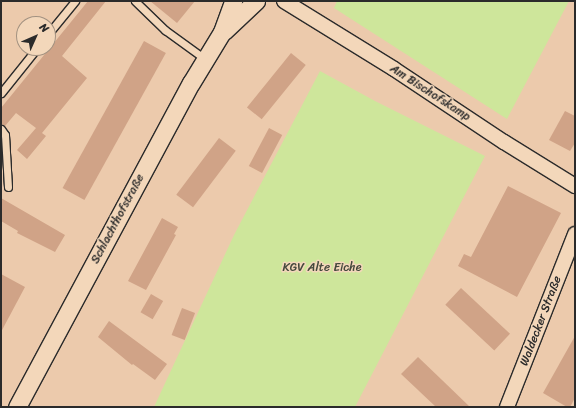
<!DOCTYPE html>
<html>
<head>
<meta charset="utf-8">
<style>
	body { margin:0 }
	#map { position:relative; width:576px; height:408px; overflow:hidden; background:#eccaac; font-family:Sriracha,sans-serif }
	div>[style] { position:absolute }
	.green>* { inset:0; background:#cee69b }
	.building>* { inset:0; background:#d0a387; transform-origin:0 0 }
	.roads { filter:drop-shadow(1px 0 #2b2b2b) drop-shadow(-1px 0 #2b2b2b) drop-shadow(0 1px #2b2b2b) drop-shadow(0 -1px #2b2b2b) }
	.service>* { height:7px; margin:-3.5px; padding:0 3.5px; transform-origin:3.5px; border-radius:3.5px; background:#f3d7ba }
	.minor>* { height:14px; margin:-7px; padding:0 7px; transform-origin:7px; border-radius:7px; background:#f3d7ba }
	.tertiary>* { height:17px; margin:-8.5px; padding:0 8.5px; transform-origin:8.5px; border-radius:8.5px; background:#f3d7ba }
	span { translate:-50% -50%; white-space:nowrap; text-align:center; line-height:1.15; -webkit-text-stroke:3px #f3d7ba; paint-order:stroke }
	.street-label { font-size:12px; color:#2b2b2b }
	.park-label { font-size:12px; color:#43473c }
	.frame { position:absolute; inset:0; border:2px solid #2b2b2b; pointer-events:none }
	.north { position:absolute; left:16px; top:16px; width:40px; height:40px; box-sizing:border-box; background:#f3d7ba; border:1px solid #a39281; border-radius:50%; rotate:45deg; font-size:11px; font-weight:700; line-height:16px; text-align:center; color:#2b2b2b }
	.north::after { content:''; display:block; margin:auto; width:14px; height:18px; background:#2b2b2b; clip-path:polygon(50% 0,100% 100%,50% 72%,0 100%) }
</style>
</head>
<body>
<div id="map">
	<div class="green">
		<div style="clip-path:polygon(337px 1px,569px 1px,507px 119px,334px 8px)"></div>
		<div style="clip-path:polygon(320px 71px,375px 101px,485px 156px,355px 407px,154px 407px,234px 235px)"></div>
	</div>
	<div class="building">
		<div style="clip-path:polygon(88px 1px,106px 1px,62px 56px,87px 78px,42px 133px,46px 136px,27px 159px,17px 150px,36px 128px,16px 113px,5px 126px,1px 124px,1px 108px)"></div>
		<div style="clip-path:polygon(150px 1px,195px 1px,177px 23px)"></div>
		<div style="left:144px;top:41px;width:25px;height:168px;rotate:29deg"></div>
		<div style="left:291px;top:53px;width:19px;height:70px;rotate:39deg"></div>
		<div style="clip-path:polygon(565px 111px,575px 116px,575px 143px,570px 151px,549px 140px)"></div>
		<div style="left:269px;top:128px;width:15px;height:43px;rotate:28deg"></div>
		<div style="left:219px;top:138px;width:21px;height:71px;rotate:37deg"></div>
		<div style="clip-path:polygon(508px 186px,561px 213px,517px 297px,458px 266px,464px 254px,471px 257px)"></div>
		<div style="clip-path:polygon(1px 198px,65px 235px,55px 252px,17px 233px,18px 231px,1px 221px)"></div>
		<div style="clip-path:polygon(162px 218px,178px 227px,174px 234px,176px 235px,146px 290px,128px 281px)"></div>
		<div style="clip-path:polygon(1px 274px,25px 287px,1px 332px)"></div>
		<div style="left:461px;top:288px;width:67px;height:23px;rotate:43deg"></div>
		<div style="left:151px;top:294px;width:14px;height:21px;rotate:30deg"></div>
		<div style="left:182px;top:308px;width:14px;height:29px;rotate:21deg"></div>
		<div style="clip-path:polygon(109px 321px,167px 364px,155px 380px,133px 364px,132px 365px,98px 337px)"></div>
		<div style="clip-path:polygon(575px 336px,575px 398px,570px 407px,567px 407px,543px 393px)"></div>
		<div style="clip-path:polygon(418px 357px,442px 380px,470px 407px,436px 407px,401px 374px)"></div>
	</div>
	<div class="roads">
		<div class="service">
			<div style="left:135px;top:1px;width:42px;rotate:44deg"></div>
			<div style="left:165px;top:30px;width:49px;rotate:35.9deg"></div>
			<div style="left:48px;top:34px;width:43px;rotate:-50.7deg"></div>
			<div style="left:1px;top:93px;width:58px;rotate:-51.3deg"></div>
			<div style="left:1px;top:129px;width:7px;rotate:56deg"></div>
			<div style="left:5px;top:135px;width:52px;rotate:86.7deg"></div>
		</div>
		<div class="minor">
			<div style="left:284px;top:1px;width:129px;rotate:31.7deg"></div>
			<div style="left:394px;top:69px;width:132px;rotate:33.6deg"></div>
			<div style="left:504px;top:142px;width:84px;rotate:31.8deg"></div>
			<div style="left:507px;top:407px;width:186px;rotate:-68.5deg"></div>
		</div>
		<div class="tertiary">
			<div style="left:224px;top:31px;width:44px;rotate:-43.2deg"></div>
			<div style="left:17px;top:407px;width:368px;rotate:-61.8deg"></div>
			<div style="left:191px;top:83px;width:60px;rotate:-58.7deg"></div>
			<div style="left:222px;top:32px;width:33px;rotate:-70deg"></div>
		</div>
	</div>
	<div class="street-label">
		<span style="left:430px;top:93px;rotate:33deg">Am Bischofskamp</span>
		<span style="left:118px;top:219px;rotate:-62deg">Schlachthofstraße</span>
		<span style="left:541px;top:321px;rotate:-69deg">Waldecker Straße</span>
	</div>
	<div class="park-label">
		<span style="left:322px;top:268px">KGV Alte Eiche</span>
	</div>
	<div class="frame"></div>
	<div class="north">N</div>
</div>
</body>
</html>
